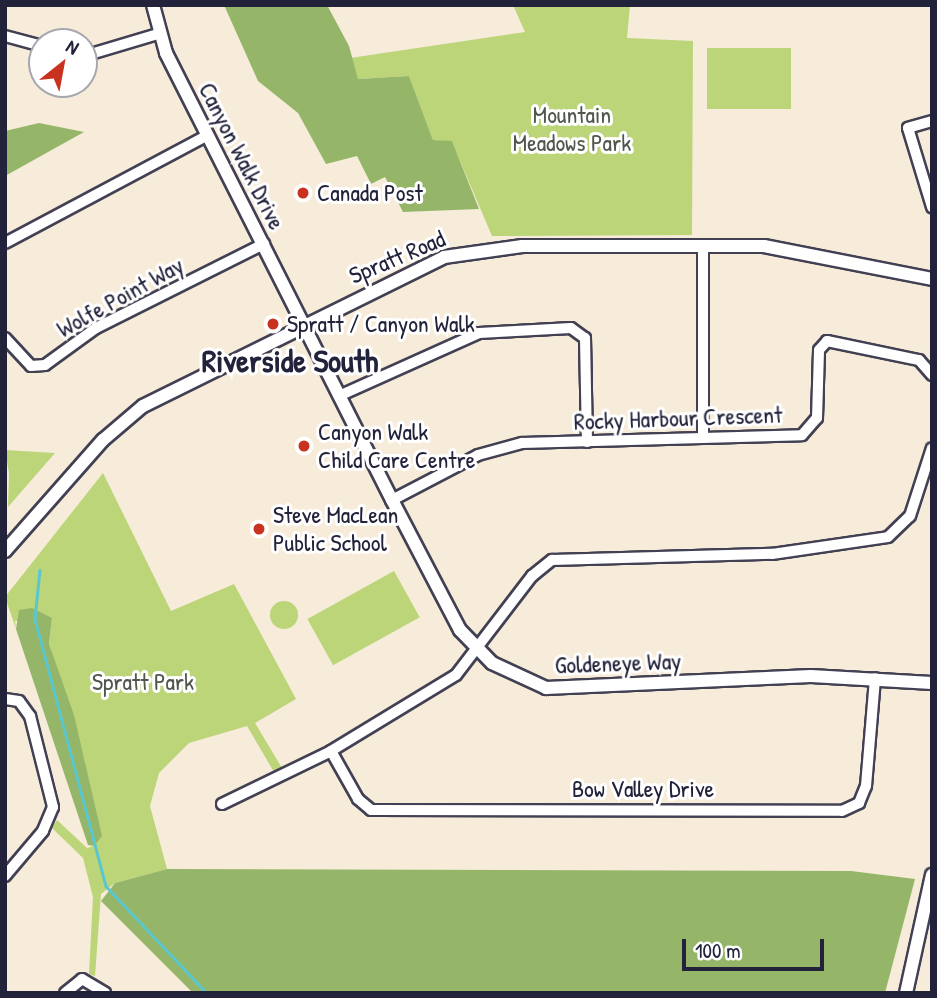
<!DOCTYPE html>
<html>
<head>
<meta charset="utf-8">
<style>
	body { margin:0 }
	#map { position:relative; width:937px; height:998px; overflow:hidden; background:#f7ebd9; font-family:"Patrick Hand",sans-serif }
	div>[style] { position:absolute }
	.green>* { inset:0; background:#bcd579; transform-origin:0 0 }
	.round { border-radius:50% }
	.forest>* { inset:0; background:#95b669 }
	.stream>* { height:2.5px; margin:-1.25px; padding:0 1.25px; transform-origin:1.25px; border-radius:1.25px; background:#5ac7cf }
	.roads { filter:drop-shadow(2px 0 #424053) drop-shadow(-2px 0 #424053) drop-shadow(0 2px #424053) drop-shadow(0 -2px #424053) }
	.minor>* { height:10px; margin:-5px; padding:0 5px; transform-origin:5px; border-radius:5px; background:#fff }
	.tertiary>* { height:12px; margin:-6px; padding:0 6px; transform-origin:6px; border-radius:6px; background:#fff }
	.dots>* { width:19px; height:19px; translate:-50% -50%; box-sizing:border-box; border:4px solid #fff; border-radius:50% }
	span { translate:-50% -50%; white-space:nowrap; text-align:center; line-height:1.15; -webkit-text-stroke:6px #fff; paint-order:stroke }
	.park-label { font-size:24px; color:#50584e }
	.street-label { font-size:24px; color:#22223b }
	.poi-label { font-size:24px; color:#22223b }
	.left { translate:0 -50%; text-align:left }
	.district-label { font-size:32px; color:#22223b; font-weight:700 }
	.frame { position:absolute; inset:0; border:7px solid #22223b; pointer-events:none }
	.north { position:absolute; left:28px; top:28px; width:70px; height:70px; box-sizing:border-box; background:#fff; border:2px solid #a7a7b1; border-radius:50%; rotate:31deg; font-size:19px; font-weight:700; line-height:28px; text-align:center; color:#22223b }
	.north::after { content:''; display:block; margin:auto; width:24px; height:32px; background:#c8321e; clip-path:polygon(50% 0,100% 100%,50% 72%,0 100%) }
	.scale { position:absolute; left:682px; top:939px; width:142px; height:32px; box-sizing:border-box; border:4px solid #22223b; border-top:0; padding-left:9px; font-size:21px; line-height:24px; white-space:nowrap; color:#22223b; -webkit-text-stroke:5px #fff; paint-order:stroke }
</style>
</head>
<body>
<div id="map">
	<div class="green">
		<div style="clip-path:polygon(513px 5px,630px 5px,627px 38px,693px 41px,692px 235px,492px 236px,452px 142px,433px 140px,409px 76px,358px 79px,350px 58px,525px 32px)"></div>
		<div style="left:707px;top:48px;width:84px;height:61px"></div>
		<div style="clip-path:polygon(5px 450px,55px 453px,8px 507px,9px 473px)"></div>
		<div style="clip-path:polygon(103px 473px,171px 611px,234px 584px,296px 699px,255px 723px,282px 768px,274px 772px,247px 726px,189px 743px,159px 773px,150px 806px,167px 869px,115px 883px,101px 894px,95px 976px,89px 974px,93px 897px,83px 858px,52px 828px,57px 820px,87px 848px,94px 846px,84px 758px,49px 644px,52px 618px,15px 621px,16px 629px,5px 597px)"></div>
		<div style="left:394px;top:571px;width:53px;height:99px;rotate:61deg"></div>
		<div class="round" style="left:270px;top:601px;width:28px;height:28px"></div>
	</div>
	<div class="forest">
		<div style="clip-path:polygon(224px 5px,327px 5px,349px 46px,358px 79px,409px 76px,433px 140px,452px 141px,479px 209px,403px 212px,385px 177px,371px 184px,357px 156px,326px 164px,298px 113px,258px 81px)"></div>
		<div style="clip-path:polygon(39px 123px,84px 132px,5px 176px,5px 131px)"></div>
		<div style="clip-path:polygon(32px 608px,52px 618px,49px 644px,74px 715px,102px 836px,94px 846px,88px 845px,16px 629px,19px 610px)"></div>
		<div style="clip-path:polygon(167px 869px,851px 871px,915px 879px,885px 993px,193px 993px,101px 901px,115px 883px)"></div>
	</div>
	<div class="stream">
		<div style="left:40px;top:570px;width:49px;rotate:95.8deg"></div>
		<div style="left:35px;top:619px;width:276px;rotate:75.1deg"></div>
		<div style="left:106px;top:886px;width:147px;rotate:46.7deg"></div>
	</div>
	<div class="roads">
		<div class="minor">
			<div style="left:5px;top:36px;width:38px;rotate:15deg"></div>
			<div style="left:84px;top:56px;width:77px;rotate:-16.6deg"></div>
			<div style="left:932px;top:121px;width:25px;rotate:164deg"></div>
			<div style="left:908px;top:128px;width:83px;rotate:73.1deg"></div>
			<div style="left:5px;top:243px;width:230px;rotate:-28deg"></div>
			<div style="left:5px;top:338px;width:38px;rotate:47deg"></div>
			<div style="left:31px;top:366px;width:14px;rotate:-4deg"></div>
			<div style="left:45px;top:365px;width:63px;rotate:-36deg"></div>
			<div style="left:96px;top:328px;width:188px;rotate:-26.6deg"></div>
			<div style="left:341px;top:395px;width:151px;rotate:-24.2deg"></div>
			<div style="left:479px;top:333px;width:92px;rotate:-3.1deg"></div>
			<div style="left:571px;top:328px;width:17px;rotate:36deg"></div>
			<div style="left:585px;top:338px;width:104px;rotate:88.9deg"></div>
			<div style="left:703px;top:438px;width:191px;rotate:-90deg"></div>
			<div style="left:392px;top:500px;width:97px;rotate:-27.6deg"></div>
			<div style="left:478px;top:455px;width:46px;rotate:-15.3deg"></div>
			<div style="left:522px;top:443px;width:280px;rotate:-1.6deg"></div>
			<div style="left:802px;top:435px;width:23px;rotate:-49deg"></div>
			<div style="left:817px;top:418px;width:68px;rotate:-88.3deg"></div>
			<div style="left:819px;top:350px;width:12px;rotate:-48deg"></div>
			<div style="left:827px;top:341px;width:94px;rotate:11.7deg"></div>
			<div style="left:919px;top:360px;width:20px;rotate:49deg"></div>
			<div style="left:5px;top:699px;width:14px;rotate:8deg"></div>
			<div style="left:19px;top:701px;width:19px;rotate:54deg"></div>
			<div style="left:30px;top:716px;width:94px;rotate:75.8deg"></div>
			<div style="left:53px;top:807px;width:26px;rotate:113deg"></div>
			<div style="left:43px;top:831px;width:59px;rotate:130.2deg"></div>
			<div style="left:331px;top:751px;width:55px;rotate:60.6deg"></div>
			<div style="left:358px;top:799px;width:17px;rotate:40deg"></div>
			<div style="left:371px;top:810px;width:471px;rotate:0.1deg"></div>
			<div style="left:842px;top:811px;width:19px;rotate:-25deg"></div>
			<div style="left:859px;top:803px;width:18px;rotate:-68deg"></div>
			<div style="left:866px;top:786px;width:108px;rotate:-85.2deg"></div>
			<div style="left:222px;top:804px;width:121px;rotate:-25.9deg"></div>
			<div style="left:331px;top:751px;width:146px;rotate:-31.3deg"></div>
			<div style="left:456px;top:675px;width:125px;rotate:-52.5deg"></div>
			<div style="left:532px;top:576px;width:26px;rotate:-39deg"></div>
			<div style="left:552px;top:560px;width:220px;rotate:-1.6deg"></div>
			<div style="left:772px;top:554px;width:117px;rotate:-8.3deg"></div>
			<div style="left:888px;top:537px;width:30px;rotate:-44deg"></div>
			<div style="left:910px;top:516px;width:71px;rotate:-72.1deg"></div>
			<div style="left:65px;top:993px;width:22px;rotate:-39deg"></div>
			<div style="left:82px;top:979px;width:27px;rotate:31deg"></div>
		</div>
		<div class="tertiary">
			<div style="left:153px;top:5px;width:50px;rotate:74.8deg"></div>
			<div style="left:166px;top:53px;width:501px;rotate:63.18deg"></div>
			<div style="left:392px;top:500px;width:147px;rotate:62.4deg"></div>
			<div style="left:460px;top:630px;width:46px;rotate:45.9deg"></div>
			<div style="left:492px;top:663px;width:60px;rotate:24.8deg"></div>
			<div style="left:546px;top:688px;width:265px;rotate:-2.6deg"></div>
			<div style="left:811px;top:676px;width:121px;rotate:3.3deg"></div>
			<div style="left:5px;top:551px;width:148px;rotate:-48.6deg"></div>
			<div style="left:103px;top:440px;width:52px;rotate:-40.4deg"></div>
			<div style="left:143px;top:406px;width:336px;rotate:-26.3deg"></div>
			<div style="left:444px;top:257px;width:79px;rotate:-8deg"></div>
			<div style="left:522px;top:246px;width:242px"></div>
			<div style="left:764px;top:246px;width:171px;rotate:11.1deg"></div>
			<div style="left:906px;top:993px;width:121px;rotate:-77.6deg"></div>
		</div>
	</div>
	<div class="dots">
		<div style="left:303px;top:193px;background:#c8321e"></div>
		<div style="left:273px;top:324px;background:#c8321e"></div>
		<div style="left:304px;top:446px;background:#c8321e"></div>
		<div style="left:259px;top:529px;background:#c8321e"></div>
	</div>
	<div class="park-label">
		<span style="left:572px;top:129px">Mountain<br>Meadows Park</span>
		<span style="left:143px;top:682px">Spratt Park</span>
	</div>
	<div class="street-label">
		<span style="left:242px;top:156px;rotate:63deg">Canyon Walk Drive</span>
		<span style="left:397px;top:257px;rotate:-23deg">Spratt Road</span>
		<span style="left:120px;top:297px;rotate:-29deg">Wolfe Point Way</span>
		<span style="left:678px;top:418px;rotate:-2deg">Rocky Harbour Crescent</span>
		<span style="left:618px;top:663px;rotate:-2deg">Goldeneye Way</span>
		<span style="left:643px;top:789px">Bow Valley Drive</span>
	</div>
	<div class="poi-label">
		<span class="left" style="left:317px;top:193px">Canada Post</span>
		<span class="left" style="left:287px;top:324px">Spratt / Canyon Walk</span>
		<span class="left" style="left:318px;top:446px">Canyon Walk<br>Child Care Centre</span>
		<span class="left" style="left:273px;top:529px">Steve MacLean<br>Public School</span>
	</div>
	<div class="district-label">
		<span style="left:290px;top:361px">Riverside South</span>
	</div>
	<div class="frame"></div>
	<div class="north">N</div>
	<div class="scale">100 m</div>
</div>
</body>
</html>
